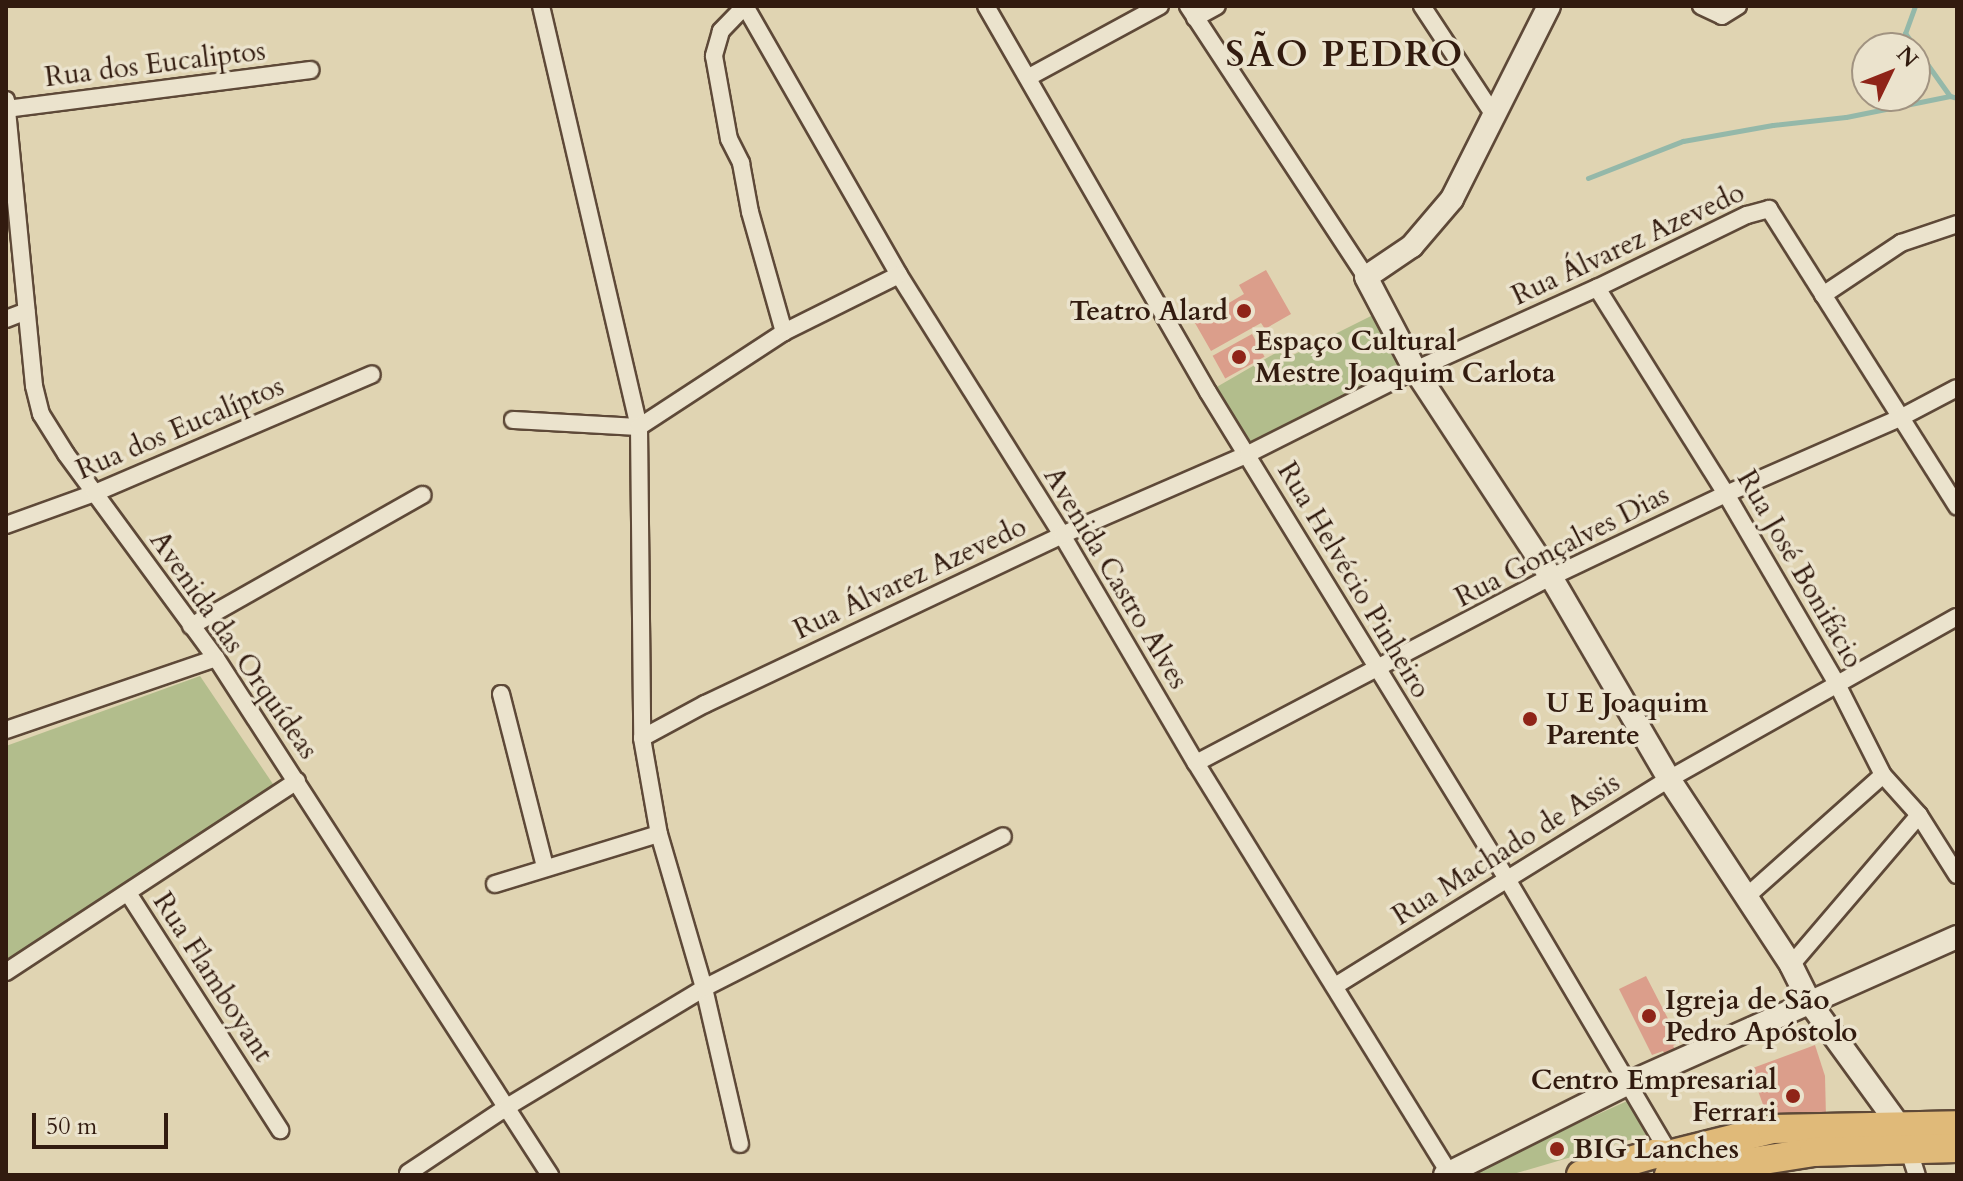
<!DOCTYPE html>
<html>
<head>
<meta charset="utf-8">
<style>
	body { margin:0 }
	#map { position:relative; width:1963px; height:1181px; overflow:hidden; background:#e0d4b2; font-family:Cardo,serif }
	div>[style] { position:absolute }
	.green>* { inset:0; background:#b2bd8c }
	.stream>* { height:5px; margin:-2.5px; padding:0 2.5px; transform-origin:2.5px; border-radius:2.5px; background:#94b8a9 }
	.building>* { inset:0; background:#db9e8b; transform-origin:0 0 }
	.roads { filter:drop-shadow(2px 0 #5e4938) drop-shadow(-2px 0 #5e4938) drop-shadow(0 2px #5e4938) drop-shadow(0 -2px #5e4938) }
	.street>* { height:16px; margin:-8px; padding:0 8px; transform-origin:8px; border-radius:8px; background:#ebe3cd }
	.secondary>* { height:22px; margin:-11px; padding:0 11px; transform-origin:11px; border-radius:11px; background:#ebe3cd }
	.highway>* { height:28px; margin:-14px; padding:0 14px; transform-origin:14px; border-radius:14px; background:#e0ba79 }
	.dots>* { width:22px; height:22px; translate:-50% -50%; box-sizing:border-box; border:4px solid #ebe3cd; border-radius:50% }
	span { translate:-50% -50%; white-space:nowrap; text-align:center; line-height:1.15; -webkit-text-stroke:7px #ebe3cd; paint-order:stroke }
	.street-label { font-size:28px; color:#321b0f }
	.poi-label { font-size:28px; color:#321b0f; font-weight:700 }
	.right { translate:-100% -50%; text-align:right }
	.left { translate:0 -50%; text-align:left }
	.district-label { font-size:36px; color:#321b0f; font-weight:700; letter-spacing:2px }
	.frame { position:absolute; inset:0; border:8px solid #321b0f; pointer-events:none }
	.north { position:absolute; left:1851px; top:32px; width:80px; height:80px; box-sizing:border-box; background:#ebe3cd; border:2px solid #a19381; border-radius:50%; rotate:47deg; font-size:22px; font-weight:700; line-height:32px; text-align:center; color:#321b0f }
	.north::after { content:''; display:block; margin:auto; width:28px; height:36px; background:#8f2418; clip-path:polygon(50% 0,100% 100%,50% 72%,0 100%) }
	.scale { position:absolute; left:32px; top:1113px; width:136px; height:36px; box-sizing:border-box; border:4px solid #321b0f; border-top:0; padding-left:10px; font-size:24px; line-height:28px; white-space:nowrap; color:#321b0f; -webkit-text-stroke:6px #ebe3cd; paint-order:stroke }
</style>
</head>
<body>
<div id="map">
	<div class="green">
		<div style="clip-path:polygon(1383px 310px,1415px 370px,1248px 454px,1208px 392px,1279px 351px,1285px 359px)"></div>
		<div style="clip-path:polygon(200px 676px,275px 787px,6px 960px,6px 746px)"></div>
		<div style="clip-path:polygon(1627px 1101px,1646px 1135px,1510px 1175px,1465px 1175px)"></div>
	</div>
	<div class="stream">
		<div style="left:1915px;top:6px;width:29px;rotate:110deg"></div>
		<div style="left:1905px;top:33px;width:77px;rotate:54.5deg"></div>
		<div style="left:1950px;top:96px;width:7px;rotate:16deg"></div>
		<div style="left:1588px;top:178px;width:102px;rotate:-21.3deg"></div>
		<div style="left:1683px;top:141px;width:91px;rotate:-10.1deg"></div>
		<div style="left:1773px;top:125px;width:73px;rotate:-6.3deg"></div>
		<div style="left:1846px;top:117px;width:106px;rotate:-11.4deg"></div>
	</div>
	<div class="building">
		<div style="clip-path:polygon(1266px 270px,1291px 314px,1265px 329px,1261px 323px,1211px 351px,1195px 323px,1244px 294px,1239px 285px)"></div>
		<div style="left:1252px;top:334px;width:26px;height:45px;rotate:61deg"></div>
		<div style="clip-path:polygon(1646px 976px,1680px 1042px,1673px 1046px,1677px 1052px,1667px 1058px,1663px 1051px,1652px 1055px,1619px 989px)"></div>
		<div style="clip-path:polygon(1815px 1045px,1825px 1076px,1826px 1117px,1769px 1121px,1750px 1069px)"></div>
	</div>
	<div class="roads">
		<div class="street">
			<div style="left:541px;top:6px;width:432px;rotate:76.9deg"></div>
			<div style="left:639px;top:427px;width:311px;rotate:89.4deg"></div>
			<div style="left:642px;top:738px;width:97px;rotate:80deg"></div>
			<div style="left:659px;top:834px;width:160px;rotate:73.7deg"></div>
			<div style="left:704px;top:988px;width:160px;rotate:77deg"></div>
			<div style="left:745px;top:6px;width:310px;rotate:60.2deg"></div>
			<div style="left:899px;top:275px;width:307px;rotate:57.9deg"></div>
			<div style="left:1062px;top:535px;width:264px;rotate:59.6deg"></div>
			<div style="left:1196px;top:763px;width:481px;rotate:58.3deg"></div>
			<div style="left:745px;top:6px;width:35px;rotate:134deg"></div>
			<div style="left:721px;top:31px;width:26px;rotate:106deg"></div>
			<div style="left:714px;top:56px;width:84px;rotate:79.8deg"></div>
			<div style="left:729px;top:139px;width:27px;rotate:63deg"></div>
			<div style="left:741px;top:163px;width:50px;rotate:79.6deg"></div>
			<div style="left:750px;top:212px;width:125px;rotate:74.2deg"></div>
			<div style="left:986px;top:6px;width:445px;rotate:60.1deg"></div>
			<div style="left:1208px;top:392px;width:571px;rotate:58.45deg"></div>
			<div style="left:1507px;top:879px;width:324px;rotate:59.4deg"></div>
			<div style="left:1188px;top:6px;width:324px;rotate:56.7deg"></div>
			<div style="left:1422px;top:6px;width:131px;rotate:56.6deg"></div>
			<div style="left:1701px;top:6px;width:23px;rotate:25deg"></div>
			<div style="left:1722px;top:16px;width:19px;rotate:-32deg"></div>
			<div style="left:1195px;top:18px;width:25px;rotate:-29deg"></div>
			<div style="left:1029px;top:77px;width:149px;rotate:-28.5deg"></div>
			<div style="left:6px;top:100px;width:287px;rotate:84.4deg"></div>
			<div style="left:34px;top:386px;width:29px;rotate:76deg"></div>
			<div style="left:41px;top:414px;width:47px;rotate:58deg"></div>
			<div style="left:66px;top:454px;width:253px;rotate:53.7deg"></div>
			<div style="left:216px;top:658px;width:616px;rotate:57.14deg"></div>
			<div style="left:6px;top:109px;width:307px;rotate:-7.3deg"></div>
			<div style="left:1597px;top:288px;width:243px;rotate:57.9deg"></div>
			<div style="left:1726px;top:494px;width:222px;rotate:59.7deg"></div>
			<div style="left:1838px;top:686px;width:100px;rotate:63.2deg"></div>
			<div style="left:1883px;top:775px;width:54px;rotate:48deg"></div>
			<div style="left:1919px;top:815px;width:71px;rotate:57.7deg"></div>
			<div style="left:1823px;top:295px;width:94px;rotate:-33.7deg"></div>
			<div style="left:1901px;top:243px;width:59px;rotate:-18.7deg"></div>
			<div style="left:6px;top:319px;width:22px;rotate:-21deg"></div>
			<div style="left:513px;top:420px;width:126px;rotate:3.2deg"></div>
			<div style="left:639px;top:427px;width:173px;rotate:-33.2deg"></div>
			<div style="left:784px;top:332px;width:128px;rotate:-26.4deg"></div>
			<div style="left:6px;top:525px;width:95px;rotate:-19.8deg"></div>
			<div style="left:95px;top:493px;width:301px;rotate:-23.2deg"></div>
			<div style="left:191px;top:626px;width:266px;rotate:-29.5deg"></div>
			<div style="left:501px;top:694px;width:178px;rotate:75.7deg"></div>
			<div style="left:6px;top:730px;width:222px;rotate:-18.9deg"></div>
			<div style="left:642px;top:738px;width:72px;rotate:-28.4deg"></div>
			<div style="left:705px;top:704px;width:395px;rotate:-25.3deg"></div>
			<div style="left:1062px;top:535px;width:203px;rotate:-23.5deg"></div>
			<div style="left:1248px;top:454px;width:187px;rotate:-26.7deg"></div>
			<div style="left:1415px;top:370px;width:200px;rotate:-24.3deg"></div>
			<div style="left:1597px;top:288px;width:167px;rotate:-26deg"></div>
			<div style="left:1747px;top:215px;width:23px;rotate:-15deg"></div>
			<div style="left:1769px;top:209px;width:352px;rotate:57.7deg"></div>
			<div style="left:1196px;top:763px;width:401px;rotate:-27.7deg"></div>
			<div style="left:1551px;top:577px;width:194px;rotate:-25.4deg"></div>
			<div style="left:1726px;top:494px;width:190px;rotate:-23.6deg"></div>
			<div style="left:1900px;top:418px;width:64px;rotate:-27.8deg"></div>
			<div style="left:495px;top:884px;width:171px;rotate:-17deg"></div>
			<div style="left:128px;top:893px;width:282px;rotate:57.3deg"></div>
			<div style="left:1746px;top:897px;width:183px;rotate:-41.7deg"></div>
			<div style="left:1791px;top:965px;width:197px;rotate:-49.5deg"></div>
			<div style="left:6px;top:972px;width:348px;rotate:-33.3deg"></div>
			<div style="left:1335px;top:986px;width:393px;rotate:-31.8deg"></div>
			<div style="left:1669px;top:779px;width:330px;rotate:-29.4deg"></div>
			<div style="left:1908px;top:1148px;width:28px;rotate:72deg"></div>
			<div style="left:408px;top:1173px;width:119px;rotate:-33.7deg"></div>
			<div style="left:507px;top:1107px;width:230px;rotate:-31.1deg"></div>
			<div style="left:704px;top:988px;width:335px;rotate:-26.9deg"></div>
		</div>
		<div class="secondary">
			<div style="left:1549px;top:6px;width:216px;rotate:116.7deg"></div>
			<div style="left:1452px;top:199px;width:62px;rotate:130.4deg"></div>
			<div style="left:1412px;top:246px;width:55px;rotate:146deg"></div>
			<div style="left:1366px;top:277px;width:105px;rotate:62.2deg"></div>
			<div style="left:1415px;top:370px;width:248px;rotate:56.7deg"></div>
			<div style="left:1551px;top:577px;width:234px;rotate:59.7deg"></div>
			<div style="left:1669px;top:779px;width:222px;rotate:56.7deg"></div>
			<div style="left:1791px;top:965px;width:42px;rotate:63.4deg"></div>
			<div style="left:1810px;top:1003px;width:150px;rotate:54deg"></div>
			<div style="left:1898px;top:1124px;width:16px;rotate:68deg"></div>
			<div style="left:1445px;top:1175px;width:206px;rotate:-26.6deg"></div>
			<div style="left:1629px;top:1083px;width:359px;rotate:-24deg"></div>
		</div>
		<div class="highway">
			<div style="left:1581px;top:1175px;width:76px;rotate:-16deg"></div>
			<div style="left:1654px;top:1154px;width:14px;rotate:4deg"></div>
			<div style="left:1668px;top:1155px;width:107px;rotate:-14deg"></div>
			<div style="left:1772px;top:1129px;width:185px;rotate:-1.2deg"></div>
			<div style="left:1669px;top:1175px;width:147px;rotate:-9deg"></div>
			<div style="left:1814px;top:1152px;width:143px;rotate:-1.6deg"></div>
		</div>
	</div>
	<div class="dots">
		<div style="left:1244px;top:311px;background:#8f2418"></div>
		<div style="left:1239px;top:357px;background:#8f2418"></div>
		<div style="left:1530px;top:719px;background:#8f2418"></div>
		<div style="left:1649px;top:1016px;background:#8f2418"></div>
		<div style="left:1793px;top:1096px;background:#8f2418"></div>
		<div style="left:1557px;top:1149px;background:#8f2418"></div>
	</div>
	<div class="street-label">
		<span style="left:155px;top:64px;rotate:-7deg">Rua dos Eucaliptos</span>
		<span style="left:1628px;top:244px;rotate:-25deg">Rua Álvarez Azevedo</span>
		<span style="left:180px;top:428px;rotate:-23deg">Rua dos Eucalíptos</span>
		<span style="left:1562px;top:546px;rotate:-27deg">Rua Gonçalves Dias</span>
		<span style="left:1800px;top:569px;rotate:60deg">Rua José Bonifácio</span>
		<span style="left:910px;top:578px;rotate:-25deg">Rua Álvarez Azevedo</span>
		<span style="left:1116px;top:578px;rotate:59deg">Avenida Castro Alves</span>
		<span style="left:1354px;top:580px;rotate:59deg">Rua Helvécio Pinheiro</span>
		<span style="left:234px;top:645px;rotate:55deg">Avenida das Orquídeas</span>
		<span style="left:1506px;top:849px;rotate:-32deg">Rua Machado de Assis</span>
		<span style="left:213px;top:977px;rotate:57deg">Rua Flamboyant</span>
	</div>
	<div class="poi-label">
		<span class="right" style="left:1228px;top:311px">Teatro Alard</span>
		<span class="left" style="left:1255px;top:357px">Espaço Cultural<br>Mestre Joaquim Carlota</span>
		<span class="left" style="left:1546px;top:719px">U E Joaquim<br>Parente</span>
		<span class="left" style="left:1665px;top:1016px">Igreja de São<br>Pedro Apóstolo</span>
		<span class="right" style="left:1777px;top:1096px">Centro Empresarial<br>Ferrari</span>
		<span class="left" style="left:1573px;top:1149px">BIG Lanches</span>
	</div>
	<div class="district-label">
		<span style="left:1345px;top:55px">SÃO PEDRO</span>
	</div>
	<div class="frame"></div>
	<div class="north">N</div>
	<div class="scale">50 m</div>
</div>
</body>
</html>
